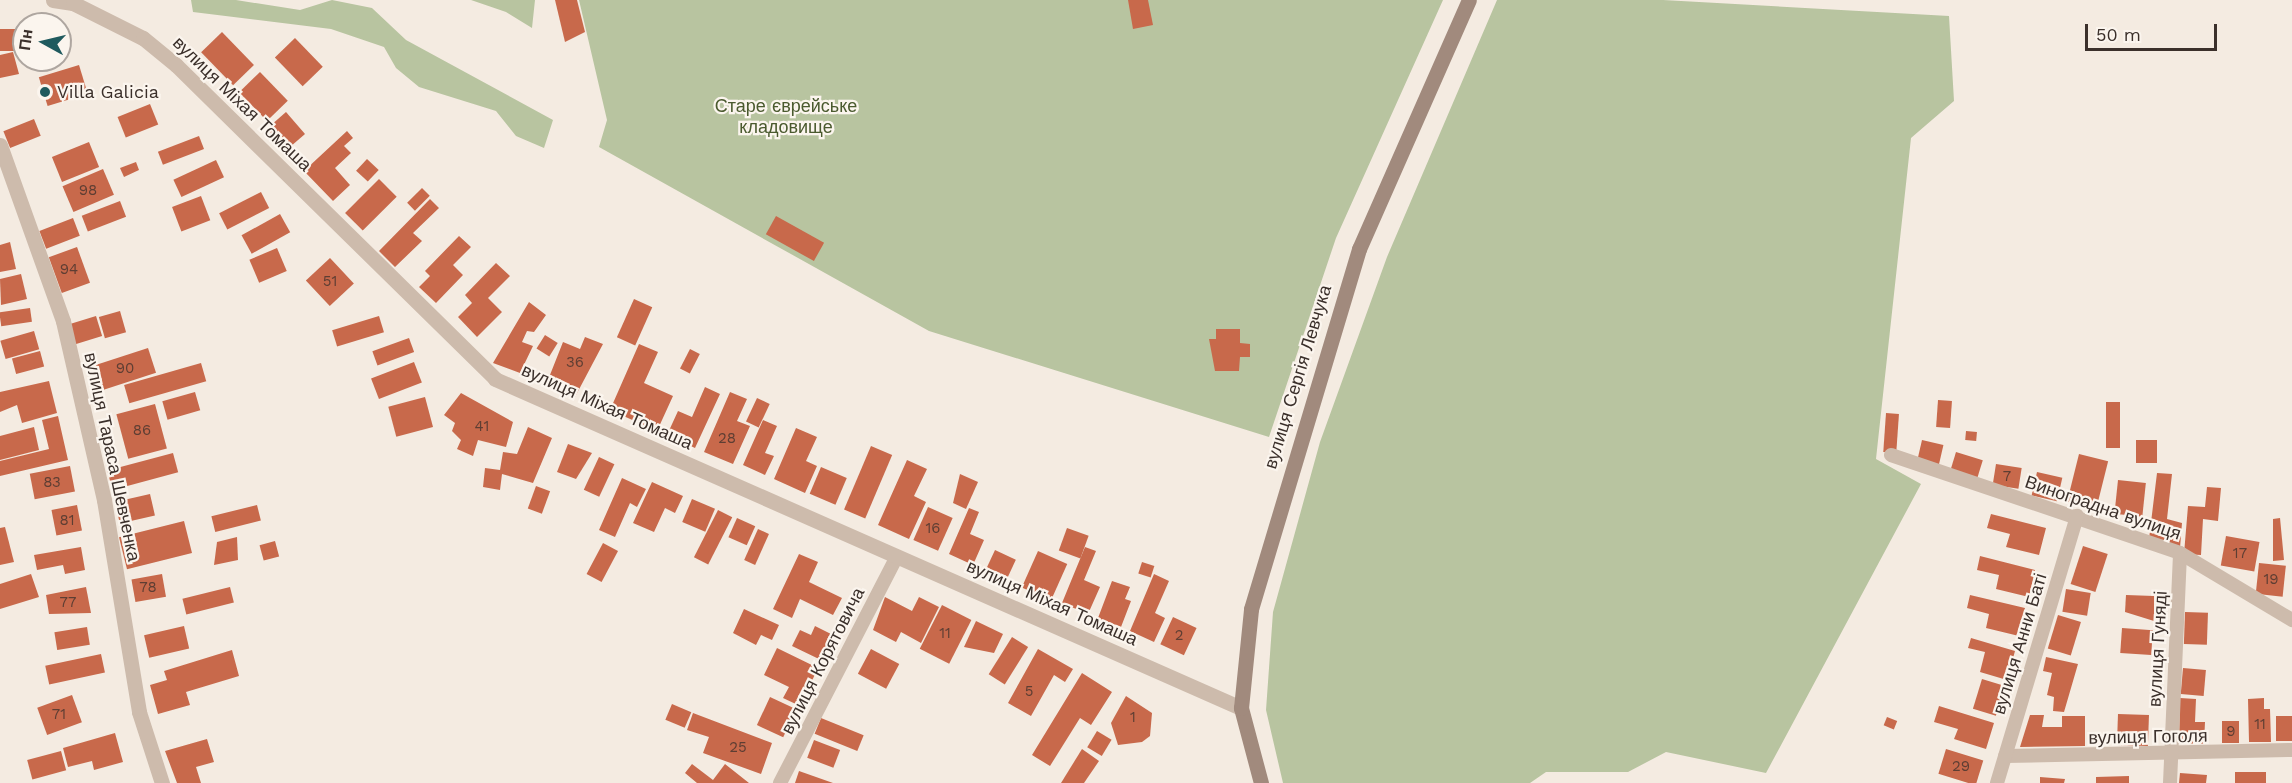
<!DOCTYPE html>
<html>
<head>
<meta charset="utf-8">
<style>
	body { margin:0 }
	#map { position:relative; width:2292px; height:783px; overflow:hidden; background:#f4ebe1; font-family:"Work Sans",sans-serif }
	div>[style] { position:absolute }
	.green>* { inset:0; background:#b8c4a0 }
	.building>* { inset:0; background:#c8694b; transform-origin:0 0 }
	.minor>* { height:14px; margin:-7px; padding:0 7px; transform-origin:7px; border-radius:7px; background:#cdbbac }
	.tertiary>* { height:15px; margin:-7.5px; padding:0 7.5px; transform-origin:7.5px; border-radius:7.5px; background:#cdbbac }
	.secondary>* { height:15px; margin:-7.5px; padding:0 7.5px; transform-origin:7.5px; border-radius:7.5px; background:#a18a7d }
	.dots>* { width:16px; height:16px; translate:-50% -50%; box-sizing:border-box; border:3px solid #fbf5ee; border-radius:50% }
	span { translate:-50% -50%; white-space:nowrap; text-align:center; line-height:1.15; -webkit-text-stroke:4.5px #fbf5ee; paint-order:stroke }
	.number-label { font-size:15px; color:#5e3e33 }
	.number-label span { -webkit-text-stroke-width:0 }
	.poi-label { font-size:18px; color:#3b302b }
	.left { translate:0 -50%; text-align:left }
	.street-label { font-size:18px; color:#3b302b }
	.park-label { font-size:18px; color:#4a5a2e }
	.north { position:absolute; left:12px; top:12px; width:60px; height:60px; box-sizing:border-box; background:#fbf5ee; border:2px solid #aea6a0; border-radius:50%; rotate:278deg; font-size:16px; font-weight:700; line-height:24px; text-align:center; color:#3b302b }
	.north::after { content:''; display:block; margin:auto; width:21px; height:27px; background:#1f5a5e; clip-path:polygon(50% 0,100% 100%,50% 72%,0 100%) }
	.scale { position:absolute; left:2085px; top:24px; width:132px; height:27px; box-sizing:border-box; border:3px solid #3b302b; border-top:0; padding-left:8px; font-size:18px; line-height:21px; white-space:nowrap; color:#3b302b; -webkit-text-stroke:4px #fbf5ee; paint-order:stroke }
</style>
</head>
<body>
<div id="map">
	<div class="green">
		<div style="clip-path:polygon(191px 0,236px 0,300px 10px,332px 0,372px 8px,406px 40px,553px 120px,544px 148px,516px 136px,496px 111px,419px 87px,396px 68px,384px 47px,331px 29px,193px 12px)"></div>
		<div style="clip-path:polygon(471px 0,535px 0,532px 28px,506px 12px)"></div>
		<div style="clip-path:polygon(579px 0,1443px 0,1336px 238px,1269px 437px,929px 331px,599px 147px,607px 120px)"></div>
		<div style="clip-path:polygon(1497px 0,1663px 0,1949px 16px,1954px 101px,1911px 138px,1876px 459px,1921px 484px,1766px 773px,1666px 752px,1628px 772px,1546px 772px,1530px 783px,1283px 783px,1266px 710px,1273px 612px,1320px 442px,1387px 257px)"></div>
	</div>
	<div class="building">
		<div style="clip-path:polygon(555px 0,577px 0,585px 32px,565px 42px)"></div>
		<div style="clip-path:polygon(1128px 0,1148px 0,1153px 25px,1133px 29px)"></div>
		<div style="left:0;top:29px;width:20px;height:22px"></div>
		<div style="left:222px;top:32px;width:46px;height:29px;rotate:46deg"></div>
		<div style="left:295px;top:38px;width:40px;height:28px;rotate:46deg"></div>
		<div style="clip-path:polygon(13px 52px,19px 74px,0 78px,0 55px)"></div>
		<div style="left:79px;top:65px;width:30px;height:42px;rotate:73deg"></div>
		<div style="left:260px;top:72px;width:40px;height:29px;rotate:46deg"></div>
		<div style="left:150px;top:104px;width:22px;height:35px;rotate:68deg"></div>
		<div style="left:286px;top:112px;width:29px;height:25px;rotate:49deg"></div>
		<div style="left:34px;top:119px;width:18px;height:33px;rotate:68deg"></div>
		<div style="clip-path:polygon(347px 131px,353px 138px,344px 146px,351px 153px,335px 168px,350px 185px,333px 201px,304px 171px)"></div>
		<div style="left:199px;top:136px;width:14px;height:44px;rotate:69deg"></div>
		<div style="left:89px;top:142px;width:27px;height:40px;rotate:68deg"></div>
		<div style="left:367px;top:159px;width:16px;height:16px;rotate:43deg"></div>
		<div style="left:216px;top:160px;width:19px;height:47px;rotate:65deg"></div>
		<div style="clip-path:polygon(136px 162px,139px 170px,124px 177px,120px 168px)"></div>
		<div style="left:103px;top:169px;width:28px;height:44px;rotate:67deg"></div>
		<div style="left:379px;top:179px;width:25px;height:48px;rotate:45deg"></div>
		<div style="left:422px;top:188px;width:11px;height:21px;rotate:45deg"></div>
		<div style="left:261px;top:192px;width:18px;height:47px;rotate:63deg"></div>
		<div style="left:201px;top:196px;width:26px;height:31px;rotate:69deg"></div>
		<div style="clip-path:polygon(430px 199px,439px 208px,413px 233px,422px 241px,395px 267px,379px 251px)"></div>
		<div style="left:120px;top:201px;width:17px;height:41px;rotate:69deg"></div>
		<div style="left:280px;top:214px;width:21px;height:44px;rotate:61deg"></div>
		<div style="left:776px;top:216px;width:55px;height:21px;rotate:29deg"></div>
		<div style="left:73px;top:218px;width:19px;height:36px;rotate:69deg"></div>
		<div style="clip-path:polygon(459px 236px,471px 247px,453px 265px,463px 275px,436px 303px,419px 287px,430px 276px,425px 271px)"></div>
		<div style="clip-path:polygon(10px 242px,16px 269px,0 272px,0 245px)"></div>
		<div style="left:77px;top:247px;width:38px;height:30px;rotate:70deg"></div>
		<div style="left:277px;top:248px;width:25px;height:30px;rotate:67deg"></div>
		<div style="left:330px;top:258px;width:35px;height:33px;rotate:47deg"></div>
		<div style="clip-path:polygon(496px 263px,510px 276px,488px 298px,502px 312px,477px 337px,458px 317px,472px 303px,465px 295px)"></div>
		<div style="clip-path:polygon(21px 274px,27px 299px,1px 305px,0 279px)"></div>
		<div style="left:634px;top:299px;width:20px;height:42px;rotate:24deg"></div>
		<div style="clip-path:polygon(529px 302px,546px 315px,534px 332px,527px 331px,522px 342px,533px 346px,520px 373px,493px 363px)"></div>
		<div style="left:30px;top:308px;width:14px;height:31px;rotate:82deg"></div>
		<div style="left:120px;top:311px;width:22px;height:22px;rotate:74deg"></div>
		<div style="left:96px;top:316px;width:21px;height:28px;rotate:73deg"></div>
		<div style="left:379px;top:316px;width:17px;height:49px;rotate:73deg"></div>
		<div style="clip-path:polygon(1216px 329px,1240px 329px,1240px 343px,1250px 344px,1250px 357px,1240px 357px,1239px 371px,1215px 371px,1209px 339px,1216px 339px)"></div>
		<div style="left:34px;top:331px;width:19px;height:35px;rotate:74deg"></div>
		<div style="left:545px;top:335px;width:15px;height:16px;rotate:32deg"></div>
		<div style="clip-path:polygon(585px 337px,603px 344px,575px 397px,546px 385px,563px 342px,580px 349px)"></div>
		<div style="left:409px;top:338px;width:15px;height:39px;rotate:70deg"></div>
		<div style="clip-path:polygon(639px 344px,658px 352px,644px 383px,673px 396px,657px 431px,610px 410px)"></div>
		<div style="left:148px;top:348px;width:26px;height:55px;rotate:72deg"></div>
		<div style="left:690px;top:349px;width:11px;height:22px;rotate:27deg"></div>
		<div style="left:40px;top:351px;width:16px;height:29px;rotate:75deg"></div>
		<div style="left:414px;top:362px;width:22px;height:46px;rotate:69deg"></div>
		<div style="left:201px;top:363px;width:19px;height:80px;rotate:74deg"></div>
		<div style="clip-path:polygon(49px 381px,57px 413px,22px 423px,17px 405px,0 412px,0 392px)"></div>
		<div style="clip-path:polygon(705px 387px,720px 394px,695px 448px,667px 435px,678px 411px,692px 417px)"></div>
		<div style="left:195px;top:392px;width:19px;height:34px;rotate:74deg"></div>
		<div style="clip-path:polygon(730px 392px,747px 399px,737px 421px,750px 426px,733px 464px,704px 452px)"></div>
		<div style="clip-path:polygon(461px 393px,513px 422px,506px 447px,478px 440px,473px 456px,457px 449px,461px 440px,452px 431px,455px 423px,444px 415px)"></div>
		<div style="left:425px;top:397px;width:31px;height:38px;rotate:75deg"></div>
		<div style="left:757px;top:398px;width:14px;height:26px;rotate:25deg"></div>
		<div style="left:1938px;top:400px;width:14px;height:27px;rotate:4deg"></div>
		<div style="left:2106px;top:402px;width:14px;height:46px"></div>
		<div style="left:155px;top:404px;width:46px;height:40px;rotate:75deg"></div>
		<div style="left:1886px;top:413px;width:13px;height:39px;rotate:4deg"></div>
		<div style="clip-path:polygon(58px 416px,68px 460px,0 476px,0 461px,49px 449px,42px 420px)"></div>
		<div style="clip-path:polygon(763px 420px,777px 426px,765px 453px,774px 456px,765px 475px,743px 465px)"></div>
		<div style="clip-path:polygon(34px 427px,39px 450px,0 460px,0 436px)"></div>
		<div style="clip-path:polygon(528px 427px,552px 438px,533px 483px,502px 474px,500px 490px,483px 487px,485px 468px,500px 470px,503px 452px,517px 454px)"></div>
		<div style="clip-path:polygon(796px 428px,817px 437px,806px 461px,817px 466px,805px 493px,774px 479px)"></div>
		<div style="left:1966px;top:431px;width:11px;height:9px;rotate:5deg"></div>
		<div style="left:1922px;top:440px;width:22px;height:21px;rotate:13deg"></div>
		<div style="left:2136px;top:440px;width:21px;height:23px"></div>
		<div style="clip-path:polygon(568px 444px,592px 453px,576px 479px,557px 472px)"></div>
		<div style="left:871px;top:446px;width:23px;height:69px;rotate:23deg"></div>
		<div style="left:1956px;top:452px;width:28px;height:20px;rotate:17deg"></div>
		<div style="left:173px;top:453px;width:20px;height:68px;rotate:75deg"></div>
		<div style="left:2079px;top:454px;width:30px;height:49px;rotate:14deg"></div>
		<div style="left:599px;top:457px;width:17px;height:36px;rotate:25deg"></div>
		<div style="clip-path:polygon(907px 460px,927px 469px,914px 496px,926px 502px,909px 539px,878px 525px)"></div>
		<div style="left:1996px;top:464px;width:26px;height:21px;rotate:9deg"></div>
		<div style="left:70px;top:466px;width:26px;height:41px;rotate:79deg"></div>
		<div style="left:821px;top:467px;width:28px;height:29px;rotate:23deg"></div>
		<div style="left:2037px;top:472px;width:26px;height:24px;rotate:13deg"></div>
		<div style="clip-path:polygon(2157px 473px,2172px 474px,2167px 519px,2182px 523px,2180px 548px,2149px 539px)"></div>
		<div style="clip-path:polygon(960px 474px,978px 482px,966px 509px,953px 503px)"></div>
		<div style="clip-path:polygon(622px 478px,646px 489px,637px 507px,630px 503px,615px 537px,599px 530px)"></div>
		<div style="left:2118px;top:480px;width:28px;height:34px;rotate:6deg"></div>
		<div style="clip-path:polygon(652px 482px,683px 496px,675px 513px,665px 508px,654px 532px,633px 523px)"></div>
		<div style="left:536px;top:486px;width:15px;height:24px;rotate:20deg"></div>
		<div style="clip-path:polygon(2207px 487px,2221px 488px,2218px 521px,2203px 519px,2201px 555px,2184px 554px,2188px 506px,2205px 507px)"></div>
		<div style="left:150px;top:494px;width:22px;height:36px;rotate:77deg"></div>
		<div style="left:692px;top:499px;width:25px;height:25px;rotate:23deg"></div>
		<div style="left:77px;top:505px;width:26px;height:26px;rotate:79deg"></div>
		<div style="left:257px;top:505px;width:16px;height:47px;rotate:76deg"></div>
		<div style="left:928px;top:507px;width:27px;height:36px;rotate:24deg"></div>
		<div style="clip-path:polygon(969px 508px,979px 512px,970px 534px,984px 540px,973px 565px,949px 554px)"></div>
		<div style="left:718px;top:510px;width:16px;height:53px;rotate:27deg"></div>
		<div style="clip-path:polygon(1991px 514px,2046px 528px,2039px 555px,2006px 547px,2010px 534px,1987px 528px)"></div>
		<div style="left:737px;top:518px;width:20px;height:21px;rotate:24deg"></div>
		<div style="clip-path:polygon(2280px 518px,2284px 560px,2273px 561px,2273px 519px)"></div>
		<div style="left:184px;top:521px;width:33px;height:67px;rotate:76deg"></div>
		<div style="clip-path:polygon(5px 527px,14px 562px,0 565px,0 528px)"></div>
		<div style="left:1067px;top:528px;width:23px;height:24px;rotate:20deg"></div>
		<div style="left:758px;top:529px;width:12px;height:34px;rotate:24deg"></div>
		<div style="left:2226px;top:536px;width:34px;height:30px;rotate:10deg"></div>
		<div style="clip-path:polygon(237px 537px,238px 560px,214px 565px,217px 542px)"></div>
		<div style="left:275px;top:541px;width:16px;height:16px;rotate:75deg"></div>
		<div style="left:603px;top:543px;width:17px;height:35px;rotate:28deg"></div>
		<div style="left:2083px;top:546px;width:26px;height:40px;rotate:18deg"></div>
		<div style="clip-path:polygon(81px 547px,85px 570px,65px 574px,63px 565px,37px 570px,34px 555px)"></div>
		<div style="clip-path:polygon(1085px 547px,1096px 551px,1084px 580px,1100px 587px,1088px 614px,1062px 603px)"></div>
		<div style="left:995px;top:550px;width:23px;height:22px;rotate:25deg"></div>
		<div style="left:1038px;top:551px;width:32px;height:40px;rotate:24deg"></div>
		<div style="clip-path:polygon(799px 554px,818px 562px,809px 582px,842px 598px,833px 615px,800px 599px,792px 618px,773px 609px)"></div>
		<div style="clip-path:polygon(1980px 556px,2035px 570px,2029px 597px,1996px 589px,1999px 575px,1977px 570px)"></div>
		<div style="left:1142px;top:562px;width:13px;height:12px;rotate:18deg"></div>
		<div style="left:2259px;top:563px;width:27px;height:31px;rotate:6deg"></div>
		<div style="clip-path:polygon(31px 574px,39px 597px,0 609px,0 584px)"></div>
		<div style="left:162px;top:574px;width:23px;height:31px;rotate:80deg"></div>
		<div style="clip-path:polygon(1154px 574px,1169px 581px,1155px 613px,1165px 618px,1154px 642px,1130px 631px)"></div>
		<div style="clip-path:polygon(1112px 581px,1130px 587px,1125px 599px,1131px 601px,1121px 627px,1098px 618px)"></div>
		<div style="clip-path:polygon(86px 587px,91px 613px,49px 614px,46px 595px)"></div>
		<div style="left:230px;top:587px;width:16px;height:49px;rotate:76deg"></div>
		<div style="left:2066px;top:589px;width:25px;height:23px;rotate:9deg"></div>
		<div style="clip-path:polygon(1970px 595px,2025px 608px,2019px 636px,1986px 628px,1989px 614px,1967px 608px)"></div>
		<div style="clip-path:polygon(2126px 595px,2154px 596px,2154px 621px,2125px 612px)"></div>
		<div style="clip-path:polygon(885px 597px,912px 611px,919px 597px,939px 607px,921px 643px,901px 632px,896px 642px,873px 630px)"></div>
		<div style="left:942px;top:605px;width:33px;height:49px;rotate:27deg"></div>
		<div style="clip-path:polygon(744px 609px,779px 625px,772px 640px,761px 635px,756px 645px,733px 633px)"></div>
		<div style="left:2185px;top:612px;width:23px;height:32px;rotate:2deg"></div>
		<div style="left:2058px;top:615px;width:24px;height:35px;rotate:17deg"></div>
		<div style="left:1173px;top:617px;width:26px;height:30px;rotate:25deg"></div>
		<div style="clip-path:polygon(976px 621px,1003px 634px,994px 653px,964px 647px)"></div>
		<div style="left:184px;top:626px;width:23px;height:41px;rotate:77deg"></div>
		<div style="clip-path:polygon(815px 626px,833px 635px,821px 660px,792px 646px,800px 630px,811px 635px)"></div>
		<div style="left:87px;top:627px;width:18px;height:33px;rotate:81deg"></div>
		<div style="left:2122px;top:628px;width:31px;height:25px;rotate:4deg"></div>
		<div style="left:1012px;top:637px;width:19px;height:44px;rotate:32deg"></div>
		<div style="clip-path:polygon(1971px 638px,2015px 651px,2007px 680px,1980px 672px,1985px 652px,1968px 648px)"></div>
		<div style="clip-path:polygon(777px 648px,818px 668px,800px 706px,783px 698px,789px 687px,764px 675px)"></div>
		<div style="left:871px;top:649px;width:32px;height:28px;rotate:28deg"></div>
		<div style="clip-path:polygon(1038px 649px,1073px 669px,1065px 682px,1054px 675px,1031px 716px,1008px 703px)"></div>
		<div style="clip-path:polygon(232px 650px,239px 676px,186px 692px,190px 705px,158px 714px,150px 685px,167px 680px,164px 671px)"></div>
		<div style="left:101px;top:654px;width:19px;height:57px;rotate:78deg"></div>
		<div style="clip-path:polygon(2046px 657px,2078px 664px,2064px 712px,2053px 711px,2054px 697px,2047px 695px,2052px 673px,2043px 671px)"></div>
		<div style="left:2183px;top:668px;width:23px;height:26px;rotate:5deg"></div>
		<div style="clip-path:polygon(1082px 673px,1112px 692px,1091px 725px,1080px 718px,1050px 766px,1032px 755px)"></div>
		<div style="left:1982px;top:679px;width:24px;height:31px;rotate:17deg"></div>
		<div style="left:72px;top:695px;width:29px;height:37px;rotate:70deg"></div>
		<div style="clip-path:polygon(1126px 696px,1152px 713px,1150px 736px,1142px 742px,1118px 745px,1111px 723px)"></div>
		<div style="left:770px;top:697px;width:29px;height:31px;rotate:25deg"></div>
		<div style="clip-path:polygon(2180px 698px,2196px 699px,2195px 722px,2205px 722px,2204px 744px,2179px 743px)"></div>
		<div style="clip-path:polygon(2264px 698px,2264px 709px,2270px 709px,2271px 742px,2249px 742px,2248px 699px)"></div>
		<div style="left:672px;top:704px;width:21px;height:17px;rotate:23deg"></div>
		<div style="clip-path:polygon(1939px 706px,1994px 723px,1986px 749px,1954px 739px,1958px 729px,1934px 722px)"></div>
		<div style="clip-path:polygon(693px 713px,772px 743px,761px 774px,703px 753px,709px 737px,687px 730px)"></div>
		<div style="left:2118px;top:714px;width:31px;height:31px;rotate:2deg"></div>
		<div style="clip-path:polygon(2030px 715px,2044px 715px,2042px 727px,2062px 727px,2062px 716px,2085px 716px,2085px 746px,2020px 747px)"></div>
		<div style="left:2292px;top:716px;width:25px;height:16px;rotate:90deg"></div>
		<div style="left:1887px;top:717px;width:11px;height:9px;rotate:22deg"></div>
		<div style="left:821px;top:718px;width:46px;height:17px;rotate:22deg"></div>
		<div style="left:2222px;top:721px;width:17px;height:22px"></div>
		<div style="left:1097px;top:731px;width:17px;height:19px;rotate:31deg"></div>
		<div style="clip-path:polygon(115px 733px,123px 762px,94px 770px,92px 761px,68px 767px,63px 748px)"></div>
		<div style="clip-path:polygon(207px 739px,214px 762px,196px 767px,201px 783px,177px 783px,165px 751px)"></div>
		<div style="left:814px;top:740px;width:28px;height:19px;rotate:21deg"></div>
		<div style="clip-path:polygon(1082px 749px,1099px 761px,1084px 783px,1061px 783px)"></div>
		<div style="left:1946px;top:749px;width:39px;height:26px;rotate:17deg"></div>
		<div style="left:61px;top:751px;width:20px;height:35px;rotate:75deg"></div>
		<div style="clip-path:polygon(692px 764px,713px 780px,725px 764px,749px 783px,697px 783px,685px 773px)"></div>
		<div style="clip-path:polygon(799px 771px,833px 783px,795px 783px)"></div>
		<div style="left:2235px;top:772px;width:31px;height:11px"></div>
		<div style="clip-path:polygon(2180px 773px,2207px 775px,2206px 783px,2179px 783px)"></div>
		<div style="clip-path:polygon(2129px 776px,2129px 783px,2096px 783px,2096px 777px)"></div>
		<div style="clip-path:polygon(2040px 777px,2065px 779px,2064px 783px,2040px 783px)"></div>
	</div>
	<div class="minor">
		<div style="left:1891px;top:455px;width:305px;rotate:18.7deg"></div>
		<div style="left:2180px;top:553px;width:131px;rotate:30.9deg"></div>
		<div style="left:2005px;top:756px;width:287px;rotate:-1.2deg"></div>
		<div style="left:780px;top:783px;width:255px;rotate:-62.7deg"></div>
		<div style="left:1997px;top:783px;width:279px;rotate:-73.3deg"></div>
		<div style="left:2170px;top:783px;width:230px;rotate:-87.5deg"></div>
	</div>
	<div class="tertiary">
		<div style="left:53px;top:0;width:20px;rotate:9deg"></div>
		<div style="left:73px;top:3px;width:78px;rotate:26.6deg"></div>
		<div style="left:143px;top:38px;width:43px;rotate:39.3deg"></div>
		<div style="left:176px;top:65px;width:448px;rotate:44.5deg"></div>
		<div style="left:495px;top:379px;width:815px;rotate:23.8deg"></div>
		<div style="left:0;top:145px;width:187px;rotate:70.3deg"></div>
		<div style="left:63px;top:321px;width:184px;rotate:77.1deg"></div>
		<div style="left:104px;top:500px;width:215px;rotate:80.6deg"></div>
		<div style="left:139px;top:712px;width:75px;rotate:72.1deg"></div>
	</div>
	<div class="secondary">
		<div style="left:1261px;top:783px;width:78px;rotate:-104.9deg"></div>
		<div style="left:1241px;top:708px;width:100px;rotate:-84.2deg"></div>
		<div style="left:1251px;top:609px;width:376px;rotate:-73.3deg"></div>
		<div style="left:1359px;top:249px;width:272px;rotate:-66.2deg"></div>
	</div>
	<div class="dots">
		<div style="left:45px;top:92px;background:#1f5a5e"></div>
	</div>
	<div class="number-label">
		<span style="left:88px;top:191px">98</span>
		<span style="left:69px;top:270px">94</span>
		<span style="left:330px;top:282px">51</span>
		<span style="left:575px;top:363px">36</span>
		<span style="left:125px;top:369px">90</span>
		<span style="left:482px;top:427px">41</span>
		<span style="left:142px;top:431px">86</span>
		<span style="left:727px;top:439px">28</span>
		<span style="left:2007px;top:477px">7</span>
		<span style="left:52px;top:483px">83</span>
		<span style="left:67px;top:521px">81</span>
		<span style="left:933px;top:529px">16</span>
		<span style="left:2240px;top:554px">17</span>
		<span style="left:2271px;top:580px">19</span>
		<span style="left:148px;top:588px">78</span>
		<span style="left:68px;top:603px">77</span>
		<span style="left:945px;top:634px">11</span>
		<span style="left:1179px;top:636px">2</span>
		<span style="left:1029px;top:692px">5</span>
		<span style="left:59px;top:715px">71</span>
		<span style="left:1133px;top:718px">1</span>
		<span style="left:2260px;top:725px">11</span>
		<span style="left:2231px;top:732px">9</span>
		<span style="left:738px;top:748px">25</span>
		<span style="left:1961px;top:767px">29</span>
	</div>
	<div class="poi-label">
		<span class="left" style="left:57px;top:92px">Villa Galicia</span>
	</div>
	<div class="street-label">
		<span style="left:242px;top:104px;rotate:44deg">вулиця Міхая Томаша</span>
		<span style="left:1298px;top:377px;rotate:-73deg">вулиця Сергія Левчука</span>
		<span style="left:607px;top:407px;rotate:24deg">вулиця Міхая Томаша</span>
		<span style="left:112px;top:457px;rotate:78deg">вулиця Тараса Шевченка</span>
		<span style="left:2103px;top:508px;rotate:19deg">Виноградна вулиця</span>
		<span style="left:1052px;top:603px;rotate:24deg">вулиця Міхая Томаша</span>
		<span style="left:2020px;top:644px;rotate:-73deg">вулиця Анни Баті</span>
		<span style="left:2158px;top:649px;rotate:-87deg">вулиця Гуняді</span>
		<span style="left:823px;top:661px;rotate:-63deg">вулиця Корятовича</span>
		<span style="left:2148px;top:737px;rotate:-1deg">вулиця Гоголя</span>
	</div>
	<div class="park-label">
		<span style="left:786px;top:117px">Старе єврейське<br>кладовище</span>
	</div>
	<div class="north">Пн</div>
	<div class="scale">50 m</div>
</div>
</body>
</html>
